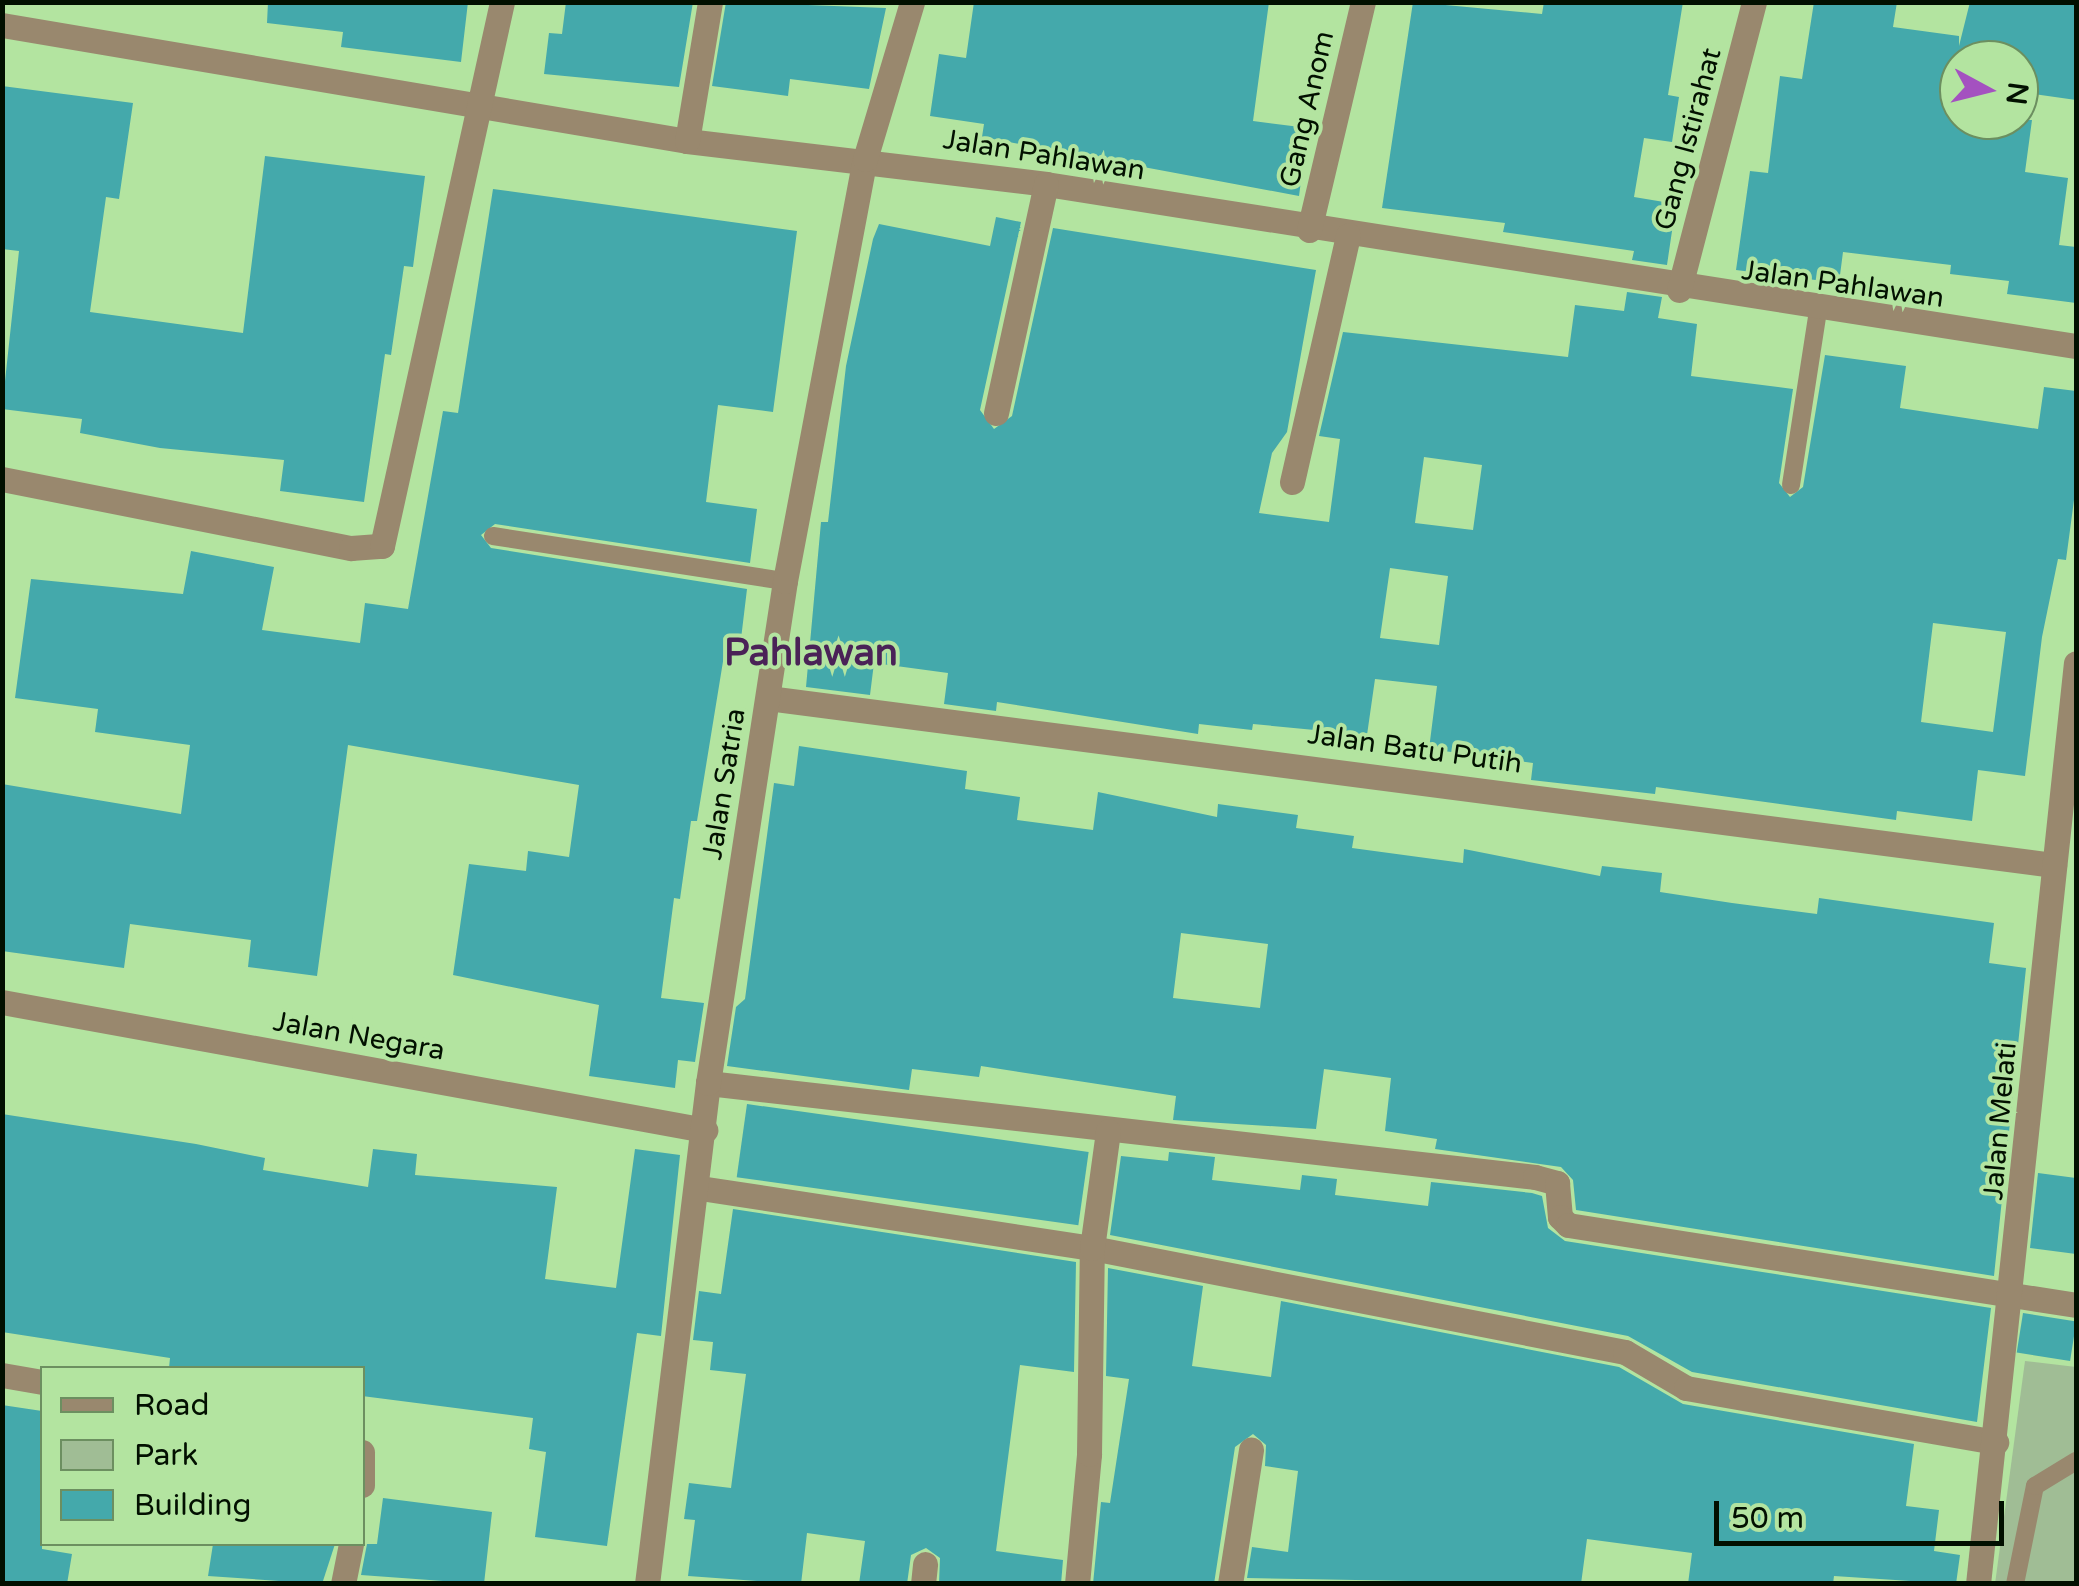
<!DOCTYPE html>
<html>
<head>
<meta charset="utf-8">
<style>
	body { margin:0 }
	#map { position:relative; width:2079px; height:1586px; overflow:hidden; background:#b3e4a0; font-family:"Varela Round",sans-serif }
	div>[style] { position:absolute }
	.green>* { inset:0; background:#a0bd95 }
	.building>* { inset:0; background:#44a9ab; transform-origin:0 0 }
	.lane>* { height:18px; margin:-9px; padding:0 9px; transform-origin:9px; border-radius:9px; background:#99886e }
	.street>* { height:25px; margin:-12.5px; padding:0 12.5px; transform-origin:12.5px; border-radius:12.5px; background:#99886e }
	span { translate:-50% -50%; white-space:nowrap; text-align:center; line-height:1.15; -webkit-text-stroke:8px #b3e4a0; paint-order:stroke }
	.street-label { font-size:28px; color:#021000 }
	.district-label { font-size:38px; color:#4a2257; font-weight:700 }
	.frame { position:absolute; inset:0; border:5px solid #021000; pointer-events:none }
	.legend { position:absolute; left:40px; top:1366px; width:325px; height:180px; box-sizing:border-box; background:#b3e4a0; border:2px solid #6c8f60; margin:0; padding:12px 18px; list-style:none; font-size:30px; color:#021000 }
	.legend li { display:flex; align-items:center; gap:20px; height:50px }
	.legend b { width:50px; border:2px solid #6c8f60 }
	.north { position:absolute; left:1939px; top:40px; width:100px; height:100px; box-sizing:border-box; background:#b3e4a0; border:2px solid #6c8f60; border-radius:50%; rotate:97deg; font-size:28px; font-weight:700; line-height:40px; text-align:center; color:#021000 }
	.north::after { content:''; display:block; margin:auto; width:35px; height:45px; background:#a451c0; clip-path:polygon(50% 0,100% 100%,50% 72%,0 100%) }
	.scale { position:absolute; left:1714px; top:1501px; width:290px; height:45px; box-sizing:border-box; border:5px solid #021000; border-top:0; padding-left:12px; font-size:30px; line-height:35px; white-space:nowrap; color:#021000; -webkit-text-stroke:8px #b3e4a0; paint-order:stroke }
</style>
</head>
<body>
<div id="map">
	<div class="green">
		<div style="clip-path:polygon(2025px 1361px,2076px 1367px,2076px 1583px,1995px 1584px)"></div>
	</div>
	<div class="building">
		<div style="clip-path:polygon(268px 2px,468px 2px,461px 62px,341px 47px,343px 32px,267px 23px)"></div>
		<div style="clip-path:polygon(566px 2px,693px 2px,679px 87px,544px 74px,549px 33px,562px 34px)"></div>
		<div style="clip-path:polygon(726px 2px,886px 8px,869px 89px,790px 79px,788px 96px,712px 86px)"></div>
		<div style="clip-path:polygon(974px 2px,1269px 2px,1253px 121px,1308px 128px,1299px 196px,982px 137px,984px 124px,930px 116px,939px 54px,966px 58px)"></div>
		<div style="clip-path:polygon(1413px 2px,1542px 14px,1544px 2px,1683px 2px,1668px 95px,1679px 97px,1672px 142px,1644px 138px,1634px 197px,1676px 204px,1667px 265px,1632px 260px,1634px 251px,1503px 232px,1505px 223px,1382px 208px)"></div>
		<div style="clip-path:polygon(1814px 2px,1897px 2px,1893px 27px,1959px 36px,1959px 46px,1970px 2px,2076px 2px,2076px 100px,2019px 92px,2019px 60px,1959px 60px,1959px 120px,2032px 120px,2025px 172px,2068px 178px,2059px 245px,2076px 247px,2076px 303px,2007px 294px,2009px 281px,1950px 274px,1951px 265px,1843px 252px,1839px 283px,1736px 270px,1750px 171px,1768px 173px,1780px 76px,1802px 79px)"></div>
		<div style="clip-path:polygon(2px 86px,133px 103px,119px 199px,106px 197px,90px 312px,243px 333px,265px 156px,425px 176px,413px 267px,404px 266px,391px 355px,385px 354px,364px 502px,280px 491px,284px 460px,160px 448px,80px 433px,82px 419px,2px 409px,19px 251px,2px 249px)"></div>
		<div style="clip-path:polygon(493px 189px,797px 231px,773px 412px,718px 405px,706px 502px,757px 509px,750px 563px,495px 524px,481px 535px,491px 548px,747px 589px,741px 639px,727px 637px,697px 821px,691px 821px,680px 899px,674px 898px,661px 998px,704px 1003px,695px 1062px,678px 1060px,675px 1088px,589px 1076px,599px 1005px,453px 975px,469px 864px,526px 871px,528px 851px,569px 857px,579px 785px,348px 745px,317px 976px,248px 967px,251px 940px,130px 924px,124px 968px,2px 951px,2px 784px,181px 814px,190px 745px,95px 732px,98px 709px,15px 698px,31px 579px,183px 594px,191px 551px,274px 567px,262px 630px,360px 643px,365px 603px,408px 609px,443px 411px,458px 413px)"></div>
		<div style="clip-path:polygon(evenodd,996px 217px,1021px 222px,980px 410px,994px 429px,1012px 416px,1053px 228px,1316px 270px,1287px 432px,1272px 453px,1259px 513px,1329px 522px,1340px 439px,1319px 436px,1343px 332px,1568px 357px,1575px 305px,1624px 311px,1627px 292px,1662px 297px,1658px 318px,1697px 324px,1691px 376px,1793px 389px,1779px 483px,1790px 497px,1803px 487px,1825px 355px,1906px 366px,1900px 408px,2038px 429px,2044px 387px,2076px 391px,2076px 485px,2066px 560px,2058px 559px,2042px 637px,2025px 776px,1978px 770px,1972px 821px,1897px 811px,1896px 820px,1656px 787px,1655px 794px,1531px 780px,1533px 763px,1429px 749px,1437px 686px,1375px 679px,1367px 735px,1253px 724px,1252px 730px,1199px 724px,1198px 734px,997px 702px,996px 711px,944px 704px,948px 673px,874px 663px,870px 695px,806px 687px,821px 522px,828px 522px,846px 366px,873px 239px,879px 224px,990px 246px,996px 217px,1424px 457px,1482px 465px,1473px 530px,1415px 523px,1424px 457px,996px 217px,1390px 568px,1448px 576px,1439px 645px,1380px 638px,1390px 568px,996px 217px,1933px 623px,2006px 632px,1993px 732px,1921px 722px,1933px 623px)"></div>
		<div style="clip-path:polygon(evenodd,799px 746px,967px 771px,965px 789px,1020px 797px,1017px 820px,1093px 830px,1098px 792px,1217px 817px,1218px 804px,1298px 815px,1296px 828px,1354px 836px,1352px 848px,1463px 863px,1464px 849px,1600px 876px,1602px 866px,1662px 873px,1660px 892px,1732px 903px,1817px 914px,1819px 898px,1994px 923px,1989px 963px,2026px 968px,1994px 1276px,1576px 1210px,1573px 1180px,1561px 1167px,1435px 1149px,1437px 1139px,1385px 1131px,1391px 1078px,1324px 1069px,1316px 1129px,1173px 1120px,1176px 1096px,981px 1066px,979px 1077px,912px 1069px,909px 1090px,727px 1066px,736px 1007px,745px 999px,774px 783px,794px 786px,799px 746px,1181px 933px,1268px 944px,1260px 1008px,1173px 998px,1181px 933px)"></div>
		<div style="left:747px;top:1104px;width:345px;height:74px;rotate:8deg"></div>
		<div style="clip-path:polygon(2px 1114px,196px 1144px,265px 1158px,263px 1170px,368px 1187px,373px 1149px,417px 1154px,415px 1175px,557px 1187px,545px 1279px,616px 1288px,635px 1149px,680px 1155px,661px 1336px,637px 1333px,607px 1546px,535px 1537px,546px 1452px,529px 1449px,533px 1418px,362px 1396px,362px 1368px,169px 1368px,170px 1358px,2px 1332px)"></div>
		<div style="clip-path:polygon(1169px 1152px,1215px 1157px,1212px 1180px,1300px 1190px,1302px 1175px,1337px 1179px,1335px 1195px,1428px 1206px,1431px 1182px,1532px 1193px,1542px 1196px,1548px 1228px,1565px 1241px,1991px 1308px,1977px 1422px,1692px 1372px,1628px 1336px,1110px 1235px,1121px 1156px,1168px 1161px)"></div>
		<div style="clip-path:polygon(2038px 1173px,2076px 1178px,2076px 1254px,2030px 1248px)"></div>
		<div style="clip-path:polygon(733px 1209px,1076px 1262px,1074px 1372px,1020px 1365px,996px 1551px,1063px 1560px,1061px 1584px,939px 1584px,940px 1558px,926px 1548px,911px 1555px,907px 1584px,859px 1584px,865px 1541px,807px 1533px,801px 1584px,688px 1576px,695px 1520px,684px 1519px,689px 1483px,731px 1488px,746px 1374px,710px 1370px,713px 1342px,693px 1340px,699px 1291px,721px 1294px)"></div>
		<div style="clip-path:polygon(1108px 1268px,1203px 1286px,1192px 1366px,1271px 1377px,1281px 1301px,1619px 1367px,1683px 1404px,1914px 1444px,1906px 1506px,1939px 1510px,1934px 1551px,1960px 1555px,1956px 1584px,1834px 1576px,1833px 1584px,1688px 1584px,1692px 1553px,1587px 1539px,1581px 1584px,1247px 1578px,1252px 1547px,1288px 1552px,1298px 1471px,1265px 1466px,1266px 1445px,1253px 1434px,1235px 1447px,1214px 1584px,1093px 1584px,1101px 1502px,1110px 1503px,1129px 1379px,1106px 1376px)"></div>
		<div style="left:2023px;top:1313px;width:54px;height:40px;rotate:9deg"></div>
		<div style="clip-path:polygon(2px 1405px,42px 1411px,42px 1549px,72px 1554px,67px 1584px,2px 1584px)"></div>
		<div style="clip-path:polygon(383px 1498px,492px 1512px,484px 1584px,361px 1575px,367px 1544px,377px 1544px)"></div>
		<div style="clip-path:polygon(213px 1544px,335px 1544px,322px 1584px,208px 1576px)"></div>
	</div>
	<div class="lane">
		<div style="left:1791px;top:485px;width:176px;rotate:-81.2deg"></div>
		<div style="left:493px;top:536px;width:295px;rotate:8.8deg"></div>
		<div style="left:2015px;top:1584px;width:100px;rotate:-78.5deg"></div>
		<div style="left:2035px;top:1486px;width:48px;rotate:-31.4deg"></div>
	</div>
	<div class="street">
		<div style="left:2px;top:25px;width:695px;rotate:9.61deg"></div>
		<div style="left:687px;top:141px;width:362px;rotate:6.8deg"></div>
		<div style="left:1046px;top:184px;width:1043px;rotate:8.94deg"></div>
		<div style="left:687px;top:141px;width:141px;rotate:-80.6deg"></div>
		<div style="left:1309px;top:230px;width:234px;rotate:-76.7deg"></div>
		<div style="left:1679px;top:290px;width:298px;rotate:-75.4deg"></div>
		<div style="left:996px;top:413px;width:234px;rotate:-77.7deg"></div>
		<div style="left:2px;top:479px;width:356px;rotate:11.2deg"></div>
		<div style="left:351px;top:548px;width:31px;rotate:-4deg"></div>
		<div style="left:382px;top:546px;width:557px;rotate:-77.56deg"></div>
		<div style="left:1292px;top:482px;width:253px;rotate:-77.2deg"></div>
		<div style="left:768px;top:698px;width:1297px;rotate:7.4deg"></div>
		<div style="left:2px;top:1002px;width:715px;rotate:10.32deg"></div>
		<div style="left:708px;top:1083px;width:832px;rotate:6.48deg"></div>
		<div style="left:1535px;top:1177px;width:23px;rotate:15deg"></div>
		<div style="left:1557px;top:1183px;width:34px;rotate:85deg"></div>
		<div style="left:1560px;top:1217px;width:11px;rotate:45deg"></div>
		<div style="left:1568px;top:1225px;width:514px;rotate:8.95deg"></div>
		<div style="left:700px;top:1188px;width:397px;rotate:8.7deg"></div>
		<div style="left:1092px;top:1248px;width:543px;rotate:11.04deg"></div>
		<div style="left:1625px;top:1352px;width:71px;rotate:30.5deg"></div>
		<div style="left:1686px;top:1388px;width:315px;rotate:9.9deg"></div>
		<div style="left:2px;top:1375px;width:41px;rotate:9.9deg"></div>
		<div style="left:362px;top:1452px;width:33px;rotate:90deg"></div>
		<div style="left:343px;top:1584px;width:41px;rotate:-78.7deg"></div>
		<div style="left:647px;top:1584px;width:505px;rotate:-83.06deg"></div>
		<div style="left:708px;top:1083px;width:508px;rotate:-81.28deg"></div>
		<div style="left:785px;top:581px;width:430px;rotate:-79.3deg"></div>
		<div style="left:865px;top:159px;width:164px;rotate:-73.3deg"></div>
		<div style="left:923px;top:1584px;width:20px;rotate:-84deg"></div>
		<div style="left:1077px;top:1584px;width:131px;rotate:-84.7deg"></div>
		<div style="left:1089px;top:1454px;width:206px;rotate:-89.2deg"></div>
		<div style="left:1092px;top:1248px;width:118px;rotate:-82.2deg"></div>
		<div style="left:1230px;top:1584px;width:136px;rotate:-81.1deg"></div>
		<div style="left:1978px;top:1584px;width:926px;rotate:-83.93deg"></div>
	</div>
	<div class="street-label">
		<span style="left:1307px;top:109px;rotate:-77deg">Gang Anom</span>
		<span style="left:1688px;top:139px;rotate:-75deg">Gang Istirahat</span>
		<span style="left:1044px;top:155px;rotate:9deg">Jalan Pahlawan</span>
		<span style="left:1843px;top:284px;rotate:8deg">Jalan Pahlawan</span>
		<span style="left:1415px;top:749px;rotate:8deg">Jalan Batu Putih</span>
		<span style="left:724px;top:784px;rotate:-81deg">Jalan Satria</span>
		<span style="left:359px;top:1036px;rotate:10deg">Jalan Negara</span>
		<span style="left:2000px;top:1121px;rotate:-85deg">Jalan Melati</span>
	</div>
	<div class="district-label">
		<span style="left:811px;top:654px">Pahlawan</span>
	</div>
	<div class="frame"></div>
	<ul class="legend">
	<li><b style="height:12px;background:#99886e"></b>Road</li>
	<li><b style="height:28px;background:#a0bd95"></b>Park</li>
	<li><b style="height:28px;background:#44a9ab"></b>Building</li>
	</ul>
	<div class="north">N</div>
	<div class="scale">50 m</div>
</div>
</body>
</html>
